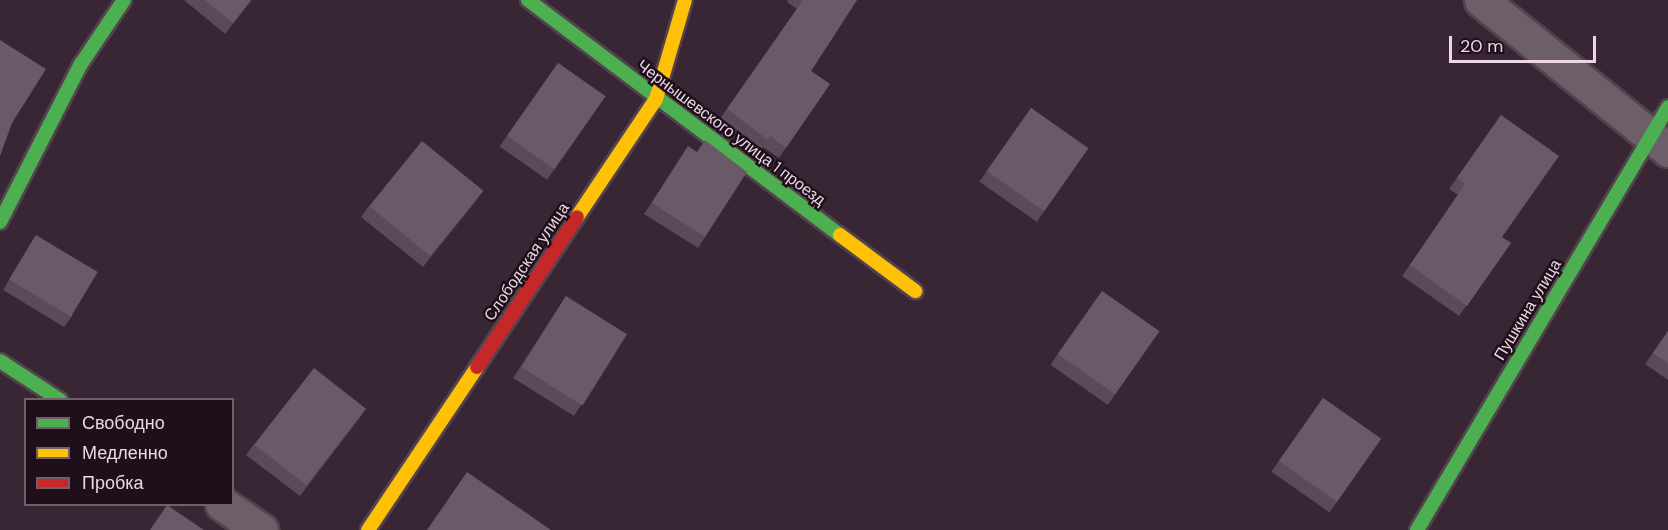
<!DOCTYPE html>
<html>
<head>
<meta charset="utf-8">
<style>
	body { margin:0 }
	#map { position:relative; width:1668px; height:530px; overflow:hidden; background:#382634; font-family:"DM Sans",sans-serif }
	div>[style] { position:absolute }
	.roads { filter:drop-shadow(2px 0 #53434f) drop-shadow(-2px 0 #53434f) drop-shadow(0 2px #53434f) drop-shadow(0 -2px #53434f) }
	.street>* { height:33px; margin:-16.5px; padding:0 16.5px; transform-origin:16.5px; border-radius:16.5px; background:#6d5f69 }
	.fast>* { height:14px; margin:-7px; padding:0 7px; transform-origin:7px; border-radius:7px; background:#4caf50 }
	.slow>* { height:14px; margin:-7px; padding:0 7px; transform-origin:7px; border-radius:7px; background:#ffc107 }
	.jam>* { height:14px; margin:-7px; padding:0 7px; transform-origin:7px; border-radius:7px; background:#c62828 }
	.wall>* { inset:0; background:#594b59; transform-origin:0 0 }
	.shaded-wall>* { inset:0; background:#453644 }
	.building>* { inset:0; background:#695a68; transform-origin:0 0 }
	span { translate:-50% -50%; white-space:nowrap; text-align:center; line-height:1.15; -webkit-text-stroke:5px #1e0f1a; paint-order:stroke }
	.street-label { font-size:16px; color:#edd6e5 }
	.legend { position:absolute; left:24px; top:398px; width:210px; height:108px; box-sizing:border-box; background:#1e0f1a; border:2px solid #715f6b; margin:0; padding:8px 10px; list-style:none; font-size:18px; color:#edd6e5 }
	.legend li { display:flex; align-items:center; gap:12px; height:30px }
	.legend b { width:30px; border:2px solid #715f6b }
	.scale { position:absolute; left:1449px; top:36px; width:147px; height:27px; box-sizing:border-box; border:3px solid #edd6e5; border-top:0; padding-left:8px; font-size:18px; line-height:21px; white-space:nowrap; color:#edd6e5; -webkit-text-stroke:4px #1e0f1a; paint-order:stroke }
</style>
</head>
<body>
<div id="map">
	<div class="roads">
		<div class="street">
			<div style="left:1481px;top:0;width:240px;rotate:38.7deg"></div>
			<div style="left:222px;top:504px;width:47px;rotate:33.7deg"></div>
		</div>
		<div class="fast">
			<div style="left:528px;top:0;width:391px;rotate:37deg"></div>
			<div style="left:0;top:222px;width:178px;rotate:-62.9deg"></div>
			<div style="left:81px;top:64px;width:77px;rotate:-56.1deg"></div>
			<div style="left:0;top:361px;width:72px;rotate:33deg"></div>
			<div style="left:1417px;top:530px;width:492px;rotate:-59.3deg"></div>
		</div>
		<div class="slow">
			<div style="left:577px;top:217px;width:142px;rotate:-56.2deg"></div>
			<div style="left:656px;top:99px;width:103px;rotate:-73.7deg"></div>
			<div style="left:840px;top:235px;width:94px;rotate:36.7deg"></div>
			<div style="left:368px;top:530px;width:196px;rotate:-56.2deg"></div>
		</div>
		<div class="jam">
			<div style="left:477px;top:367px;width:180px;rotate:-56.3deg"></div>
		</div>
	</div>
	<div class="wall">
		<div style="clip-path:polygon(184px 0,252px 0,225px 34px)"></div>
		<div style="clip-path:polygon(788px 0,857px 0,811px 71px,830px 84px,779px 158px,763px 147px,760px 151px,719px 120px,797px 9px,787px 2px)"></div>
		<div style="left:558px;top:63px;width:58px;height:102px;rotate:35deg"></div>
		<div style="left:1031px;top:108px;width:70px;height:90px;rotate:35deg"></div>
		<div style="clip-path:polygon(1501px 115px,1502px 237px,1511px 243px,1459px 316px,1402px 276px,1458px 195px,1449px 189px)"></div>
		<div style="clip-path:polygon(688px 146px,705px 237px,698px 248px,644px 214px)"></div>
		<div style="clip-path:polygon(483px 191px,423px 267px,361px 217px,369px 206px)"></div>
		<div style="clip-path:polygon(36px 235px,72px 316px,64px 327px,3px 290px,29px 246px)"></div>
		<div style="left:1102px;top:291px;width:70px;height:90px;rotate:35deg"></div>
		<div style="clip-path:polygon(566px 296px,581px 405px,574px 416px,513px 378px)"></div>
		<div style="clip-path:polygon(1668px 331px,1668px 380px,1645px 364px)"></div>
		<div style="left:1323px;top:398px;width:71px;height:90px;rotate:35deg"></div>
		<div style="clip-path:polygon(366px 409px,300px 496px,246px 455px,254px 444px)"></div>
	</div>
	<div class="shaded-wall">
		<div style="clip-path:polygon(251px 0,252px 0,225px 34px,233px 23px)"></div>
		<div style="clip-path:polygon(483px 191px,476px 202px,423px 267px,431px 256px)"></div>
		<div style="clip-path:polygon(366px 409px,359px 420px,300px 496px,308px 486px)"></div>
	</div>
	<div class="building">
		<div style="clip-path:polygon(205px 0,251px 0,233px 23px)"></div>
		<div style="clip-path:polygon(803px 0,857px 0,811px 71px,830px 84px,786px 148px,770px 136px,768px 140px,727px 109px)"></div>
		<div style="clip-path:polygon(0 40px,46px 69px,12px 123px,0 156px)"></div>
		<div style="left:558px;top:63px;width:58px;height:89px;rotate:35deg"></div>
		<div style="left:1031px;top:108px;width:70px;height:77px;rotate:35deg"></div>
		<div style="clip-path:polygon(1501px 115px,1559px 156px,1502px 237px,1511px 243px,1467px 306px,1410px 265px,1465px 184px,1457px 178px)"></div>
		<div style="clip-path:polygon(705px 140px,747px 172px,705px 237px,652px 203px,688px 146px,697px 152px)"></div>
		<div style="left:422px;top:141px;width:79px;height:84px;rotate:39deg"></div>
		<div style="left:36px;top:235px;width:72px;height:52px;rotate:31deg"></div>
		<div style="left:1102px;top:291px;width:70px;height:77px;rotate:35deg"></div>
		<div style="left:566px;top:296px;width:72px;height:84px;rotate:32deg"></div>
		<div style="clip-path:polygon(1668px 331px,1668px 363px,1653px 353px)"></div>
		<div style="left:314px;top:368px;width:66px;height:97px;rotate:38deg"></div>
		<div style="left:1323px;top:398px;width:71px;height:77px;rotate:35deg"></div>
		<div style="clip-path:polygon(467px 472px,551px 530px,427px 530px)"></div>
		<div style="clip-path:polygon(167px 505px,204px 530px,150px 530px)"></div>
	</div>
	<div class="street-label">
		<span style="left:731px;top:133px;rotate:37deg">Чернышевского улица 1 проезд</span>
		<span style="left:527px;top:262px;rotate:-56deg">Слободская улица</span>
		<span style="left:1528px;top:310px;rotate:-59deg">Пушкина улица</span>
	</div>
	<ul class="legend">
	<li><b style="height:8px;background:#4caf50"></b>Свободно</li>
	<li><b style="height:8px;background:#ffc107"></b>Медленно</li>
	<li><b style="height:8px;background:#c62828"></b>Пробка</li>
	</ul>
	<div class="scale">20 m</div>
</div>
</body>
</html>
